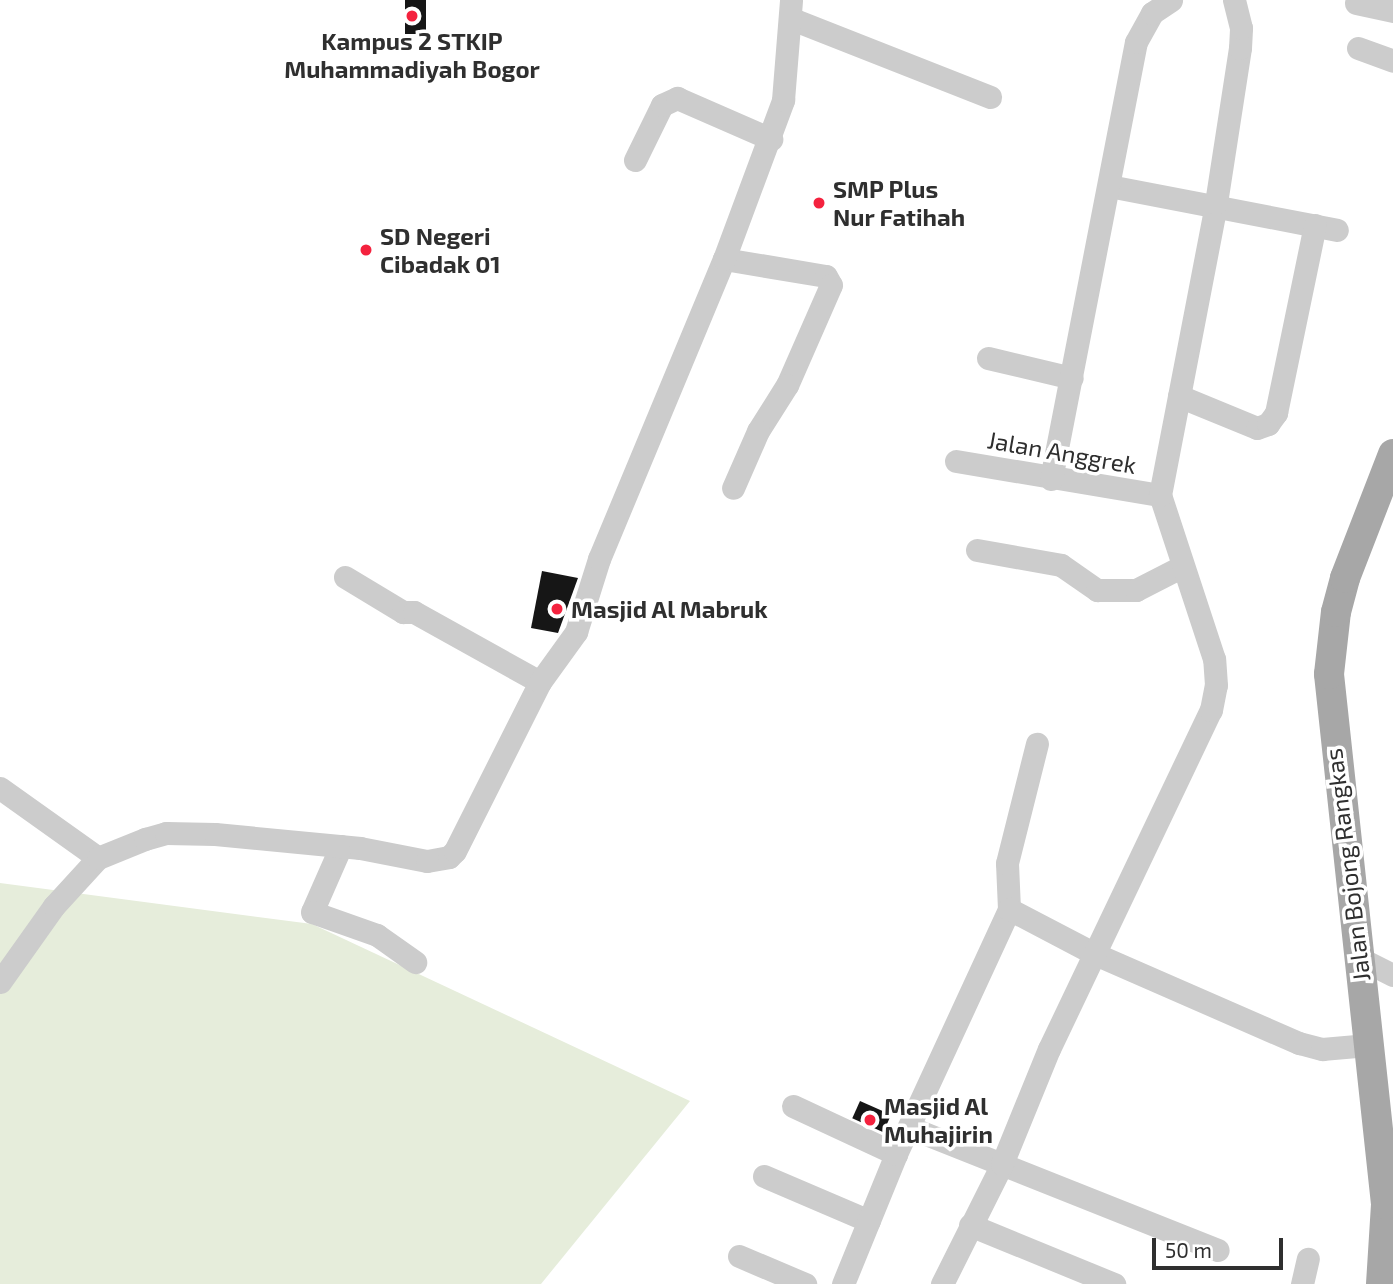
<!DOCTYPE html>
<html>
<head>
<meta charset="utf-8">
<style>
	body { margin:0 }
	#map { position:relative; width:1393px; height:1284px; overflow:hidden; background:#fff; font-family:"Exo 2",sans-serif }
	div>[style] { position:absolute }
	.green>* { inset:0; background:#e6eddb }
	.building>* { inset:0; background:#161616; transform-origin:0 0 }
	.minor>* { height:23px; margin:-11.5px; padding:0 11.5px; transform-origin:11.5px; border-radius:11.5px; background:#ccc }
	.major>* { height:30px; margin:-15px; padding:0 15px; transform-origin:15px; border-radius:15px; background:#a7a7a7 }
	.dots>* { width:19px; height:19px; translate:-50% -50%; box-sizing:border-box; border:4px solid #fff; border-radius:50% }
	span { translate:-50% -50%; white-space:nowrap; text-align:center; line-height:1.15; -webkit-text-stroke:7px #fff; paint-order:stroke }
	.poi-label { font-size:24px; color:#2f2f2f; font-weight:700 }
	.left { translate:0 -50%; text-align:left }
	.street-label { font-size:24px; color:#2f2f2f }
	.scale { position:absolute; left:1152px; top:1238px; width:131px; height:32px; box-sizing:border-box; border:4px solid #2f2f2f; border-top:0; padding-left:9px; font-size:21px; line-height:24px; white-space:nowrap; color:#2f2f2f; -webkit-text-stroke:5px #fff; paint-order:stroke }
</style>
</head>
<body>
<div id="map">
	<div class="green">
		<div style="clip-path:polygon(0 883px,312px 924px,690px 1101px,541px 1284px,0 1284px)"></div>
	</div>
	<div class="building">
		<div style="left:405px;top:0;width:21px;height:34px"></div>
		<div style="clip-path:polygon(542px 571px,578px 578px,558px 633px,531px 628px)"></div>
		<div style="left:860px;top:1101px;width:34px;height:19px;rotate:24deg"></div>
	</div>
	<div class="minor">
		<div style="left:1356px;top:3px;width:38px;rotate:12deg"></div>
		<div style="left:792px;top:19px;width:213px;rotate:21.5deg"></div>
		<div style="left:1358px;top:48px;width:37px;rotate:20deg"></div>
		<div style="left:635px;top:160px;width:61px;rotate:-63.9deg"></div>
		<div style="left:662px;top:105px;width:17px;rotate:-25deg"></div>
		<div style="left:677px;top:98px;width:103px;rotate:23.6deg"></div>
		<div style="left:1109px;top:186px;width:232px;rotate:10.9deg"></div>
		<div style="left:724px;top:259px;width:103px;rotate:9.5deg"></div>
		<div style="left:826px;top:276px;width:10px;rotate:61deg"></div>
		<div style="left:831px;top:285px;width:109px;rotate:113.7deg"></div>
		<div style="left:787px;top:385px;width:54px;rotate:122.2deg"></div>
		<div style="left:758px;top:431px;width:62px;rotate:113.7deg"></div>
		<div style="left:988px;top:358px;width:86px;rotate:13.4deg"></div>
		<div style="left:1179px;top:396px;width:84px;rotate:22.3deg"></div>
		<div style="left:1257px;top:428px;width:12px;rotate:-20deg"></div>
		<div style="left:1268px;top:424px;width:14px;rotate:-54deg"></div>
		<div style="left:1276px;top:413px;width:192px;rotate:-78.3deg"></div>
		<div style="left:956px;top:461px;width:207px;rotate:9.5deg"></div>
		<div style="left:1051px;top:479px;width:445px;rotate:-79deg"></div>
		<div style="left:1136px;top:42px;width:33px;rotate:-61deg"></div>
		<div style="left:1152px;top:13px;width:23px;rotate:-34deg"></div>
		<div style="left:977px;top:550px;width:85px;rotate:10.1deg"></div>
		<div style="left:1061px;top:565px;width:44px;rotate:34.8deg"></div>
		<div style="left:1097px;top:590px;width:39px"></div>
		<div style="left:1136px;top:590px;width:51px;rotate:-27.1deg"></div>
		<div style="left:345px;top:577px;width:68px;rotate:31.1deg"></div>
		<div style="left:403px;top:612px;width:11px"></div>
		<div style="left:414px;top:612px;width:144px;rotate:29.1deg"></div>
		<div style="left:0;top:788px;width:120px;rotate:35.5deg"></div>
		<div style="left:341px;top:846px;width:72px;rotate:113.7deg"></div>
		<div style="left:312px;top:912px;width:69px;rotate:19.5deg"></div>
		<div style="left:377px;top:935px;width:47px;rotate:35.4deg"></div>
		<div style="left:1009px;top:909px;width:46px;rotate:-92.5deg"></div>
		<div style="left:1007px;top:863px;width:123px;rotate:-75.9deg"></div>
		<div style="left:1357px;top:957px;width:40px;rotate:26.6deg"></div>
		<div style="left:0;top:982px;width:93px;rotate:-54.6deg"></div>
		<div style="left:54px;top:906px;width:65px;rotate:-47.5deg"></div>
		<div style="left:98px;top:858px;width:51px;rotate:-22deg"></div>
		<div style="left:145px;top:839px;width:22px;rotate:-16deg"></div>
		<div style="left:166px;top:833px;width:49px;rotate:1.2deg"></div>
		<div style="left:215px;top:834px;width:146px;rotate:5.5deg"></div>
		<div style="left:360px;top:848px;width:68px;rotate:11deg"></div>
		<div style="left:427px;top:861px;width:22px;rotate:-10deg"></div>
		<div style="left:449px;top:857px;width:8px;rotate:-45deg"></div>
		<div style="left:455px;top:851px;width:189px;rotate:-63.3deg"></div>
		<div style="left:540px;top:682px;width:62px;rotate:-54.2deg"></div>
		<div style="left:576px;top:632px;width:77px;rotate:-72.5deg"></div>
		<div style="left:599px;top:559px;width:325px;rotate:-67.4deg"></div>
		<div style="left:724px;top:259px;width:170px;rotate:-69.6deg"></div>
		<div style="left:783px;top:100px;width:100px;rotate:-85.4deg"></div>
		<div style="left:793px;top:1106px;width:114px;rotate:25deg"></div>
		<div style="left:911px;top:1128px;width:330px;rotate:21.7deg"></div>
		<div style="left:764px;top:1176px;width:114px;rotate:23.2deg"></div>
		<div style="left:970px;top:1225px;width:156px;rotate:22.3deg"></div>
		<div style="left:739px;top:1256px;width:72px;rotate:23deg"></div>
		<div style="left:843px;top:1284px;width:140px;rotate:-67.8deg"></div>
		<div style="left:896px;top:1154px;width:270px;rotate:-65.2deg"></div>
		<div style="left:1009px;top:909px;width:97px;rotate:27.6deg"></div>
		<div style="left:1095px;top:954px;width:223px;rotate:23.6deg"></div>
		<div style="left:1299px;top:1043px;width:24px;rotate:15deg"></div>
		<div style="left:1322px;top:1049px;width:46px;rotate:-5deg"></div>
		<div style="left:942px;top:1284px;width:134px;rotate:-63.4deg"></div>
		<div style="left:1002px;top:1164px;width:124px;rotate:-67.8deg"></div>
		<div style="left:1049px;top:1049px;width:376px;rotate:-64.5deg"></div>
		<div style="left:1211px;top:710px;width:25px;rotate:-79deg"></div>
		<div style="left:1216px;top:685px;width:26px;rotate:-94deg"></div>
		<div style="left:1214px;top:659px;width:173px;rotate:-108.2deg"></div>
		<div style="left:1160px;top:495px;width:297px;rotate:-79.1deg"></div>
		<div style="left:1216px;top:203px;width:157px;rotate:-81.2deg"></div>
		<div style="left:1240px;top:48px;width:20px;rotate:-87deg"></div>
		<div style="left:1241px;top:28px;width:29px;rotate:-104deg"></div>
		<div style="left:1302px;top:1284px;width:26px;rotate:-77deg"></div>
	</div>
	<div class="major">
		<div style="left:1381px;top:1284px;width:80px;rotate:-86.4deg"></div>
		<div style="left:1386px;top:1204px;width:533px;rotate:-96.14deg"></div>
		<div style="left:1329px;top:674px;width:62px;rotate:-83.6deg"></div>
		<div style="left:1336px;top:612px;width:35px;rotate:-75deg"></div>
		<div style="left:1345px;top:578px;width:133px;rotate:-68.8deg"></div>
	</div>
	<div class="dots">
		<div style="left:412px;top:16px;background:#f4223e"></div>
		<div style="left:819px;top:203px;background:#f4223e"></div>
		<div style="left:366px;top:250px;background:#f4223e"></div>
		<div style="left:557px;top:609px;background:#f4223e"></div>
		<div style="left:870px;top:1120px;background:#f4223e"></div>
	</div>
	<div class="poi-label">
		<span style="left:412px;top:55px">Kampus 2 STKIP<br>Muhammadiyah Bogor</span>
		<span class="left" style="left:833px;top:203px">SMP Plus<br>Nur Fatihah</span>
		<span class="left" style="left:380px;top:250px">SD Negeri<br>Cibadak 01</span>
		<span class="left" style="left:571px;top:609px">Masjid Al Mabruk</span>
		<span class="left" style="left:884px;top:1120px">Masjid Al<br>Muhajirin</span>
	</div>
	<div class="street-label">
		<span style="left:1062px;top:452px;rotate:10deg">Jalan Anggrek</span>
		<span style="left:1347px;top:865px;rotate:-97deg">Jalan Bojong Rangkas</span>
	</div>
	<div class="scale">50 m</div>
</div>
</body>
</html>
